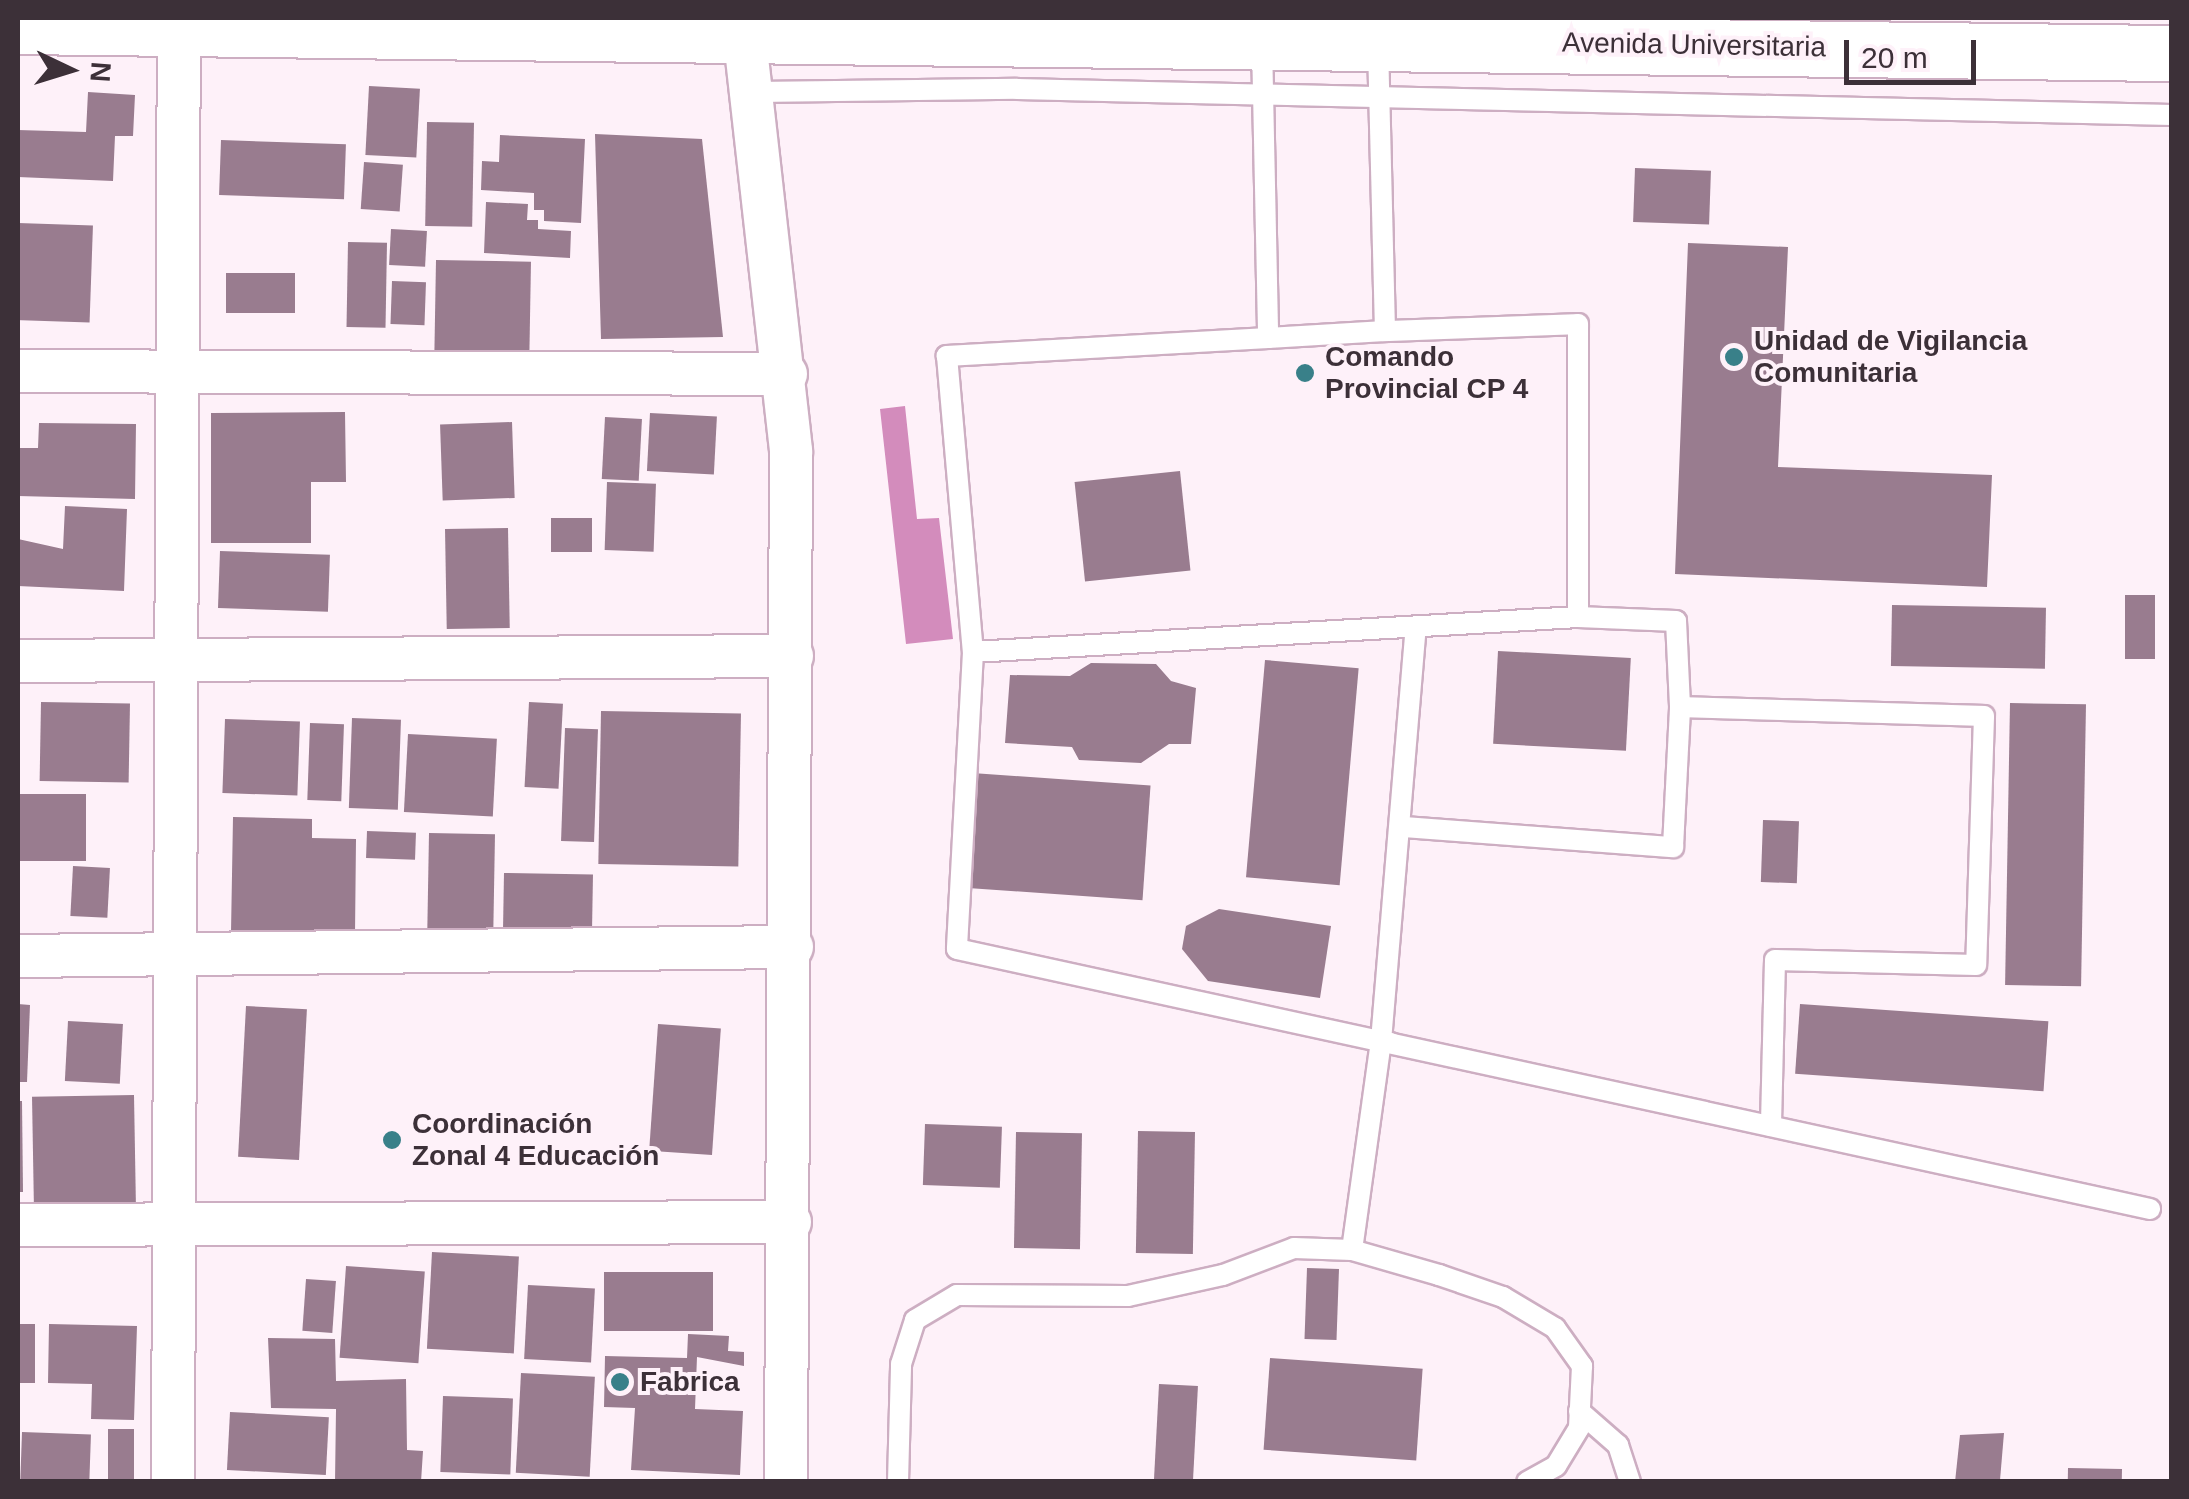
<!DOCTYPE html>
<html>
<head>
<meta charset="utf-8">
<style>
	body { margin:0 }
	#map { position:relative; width:2189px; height:1499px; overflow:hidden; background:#fef1f9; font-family:Arial,sans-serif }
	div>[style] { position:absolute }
	.water>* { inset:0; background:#d38cbc }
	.building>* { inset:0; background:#997c8f; transform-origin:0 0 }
	.roads { filter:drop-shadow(2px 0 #cdaec2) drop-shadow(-2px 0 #cdaec2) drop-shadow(0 2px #cdaec2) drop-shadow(0 -2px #cdaec2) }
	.service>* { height:20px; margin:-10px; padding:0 10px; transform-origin:10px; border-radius:10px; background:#fff }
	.minor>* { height:42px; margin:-21px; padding:0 21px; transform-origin:21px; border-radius:21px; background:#fff }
	.primary>* { height:55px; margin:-27.5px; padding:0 27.5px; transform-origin:27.5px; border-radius:27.5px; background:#fff }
	.dots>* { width:28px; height:28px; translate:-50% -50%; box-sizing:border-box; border:5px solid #fef1f9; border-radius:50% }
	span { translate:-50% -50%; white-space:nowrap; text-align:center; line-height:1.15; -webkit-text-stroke:8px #fef1f9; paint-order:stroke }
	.street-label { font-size:28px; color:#3c3038 }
	.poi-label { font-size:28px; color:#3c3038; font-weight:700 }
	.left { translate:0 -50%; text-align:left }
	.frame { position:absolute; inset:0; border:20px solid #3c3038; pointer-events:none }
	.north { position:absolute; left:20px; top:20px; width:100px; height:100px; -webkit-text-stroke:8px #fef1f9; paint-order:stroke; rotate:94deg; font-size:28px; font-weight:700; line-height:40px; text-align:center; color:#3c3038 }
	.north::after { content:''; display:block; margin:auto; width:35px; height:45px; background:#3c3038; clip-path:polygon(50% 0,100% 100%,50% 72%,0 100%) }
	.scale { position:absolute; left:1844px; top:40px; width:132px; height:45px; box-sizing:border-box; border:5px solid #3c3038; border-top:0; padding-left:12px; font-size:30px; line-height:35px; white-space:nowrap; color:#3c3038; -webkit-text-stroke:8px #fef1f9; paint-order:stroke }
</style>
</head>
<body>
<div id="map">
	<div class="water">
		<div style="clip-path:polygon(905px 406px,917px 519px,939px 518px,953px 639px,906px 644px,880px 409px)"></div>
	</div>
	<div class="building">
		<div style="left:369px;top:86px;width:51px;height:69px;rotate:3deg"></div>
		<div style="clip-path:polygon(88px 92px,135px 95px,133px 136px,115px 136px,113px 181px,18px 177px,18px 130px,86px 132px)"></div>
		<div style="left:427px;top:122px;width:47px;height:104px;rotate:1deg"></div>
		<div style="clip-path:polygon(595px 134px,702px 139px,723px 337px,601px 339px)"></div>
		<div style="clip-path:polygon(500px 135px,585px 139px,581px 223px,544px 221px,544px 210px,534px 210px,534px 193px,481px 190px,482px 161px,499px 162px)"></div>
		<div style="left:221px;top:140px;width:125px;height:55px;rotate:2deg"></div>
		<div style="left:364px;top:162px;width:39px;height:47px;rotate:4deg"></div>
		<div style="left:1635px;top:168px;width:76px;height:54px;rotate:2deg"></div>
		<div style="clip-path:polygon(486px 202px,528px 204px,527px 220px,538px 220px,538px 229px,571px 231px,570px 258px,484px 253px)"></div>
		<div style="left:18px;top:223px;width:75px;height:97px;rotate:2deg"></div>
		<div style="left:391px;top:229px;width:36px;height:36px;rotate:3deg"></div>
		<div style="left:348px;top:242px;width:39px;height:85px;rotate:1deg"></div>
		<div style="clip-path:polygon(1688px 243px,1788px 247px,1778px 467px,1992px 475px,1987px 587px,1675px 574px)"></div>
		<div style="left:436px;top:260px;width:95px;height:99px;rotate:1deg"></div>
		<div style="left:226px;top:273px;width:69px;height:40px"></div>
		<div style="left:392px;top:281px;width:34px;height:43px;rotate:2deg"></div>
		<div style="clip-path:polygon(345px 412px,346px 482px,311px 482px,311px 543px,211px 543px,211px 413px)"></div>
		<div style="left:650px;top:413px;width:67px;height:58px;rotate:3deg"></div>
		<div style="left:605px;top:417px;width:37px;height:62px;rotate:3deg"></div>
		<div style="left:512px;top:422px;width:76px;height:72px;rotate:88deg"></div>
		<div style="clip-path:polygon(39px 423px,136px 424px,135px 499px,18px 496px,18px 448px,38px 448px)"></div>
		<div style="left:1180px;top:471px;width:100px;height:106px;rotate:84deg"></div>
		<div style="left:607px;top:482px;width:49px;height:68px;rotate:2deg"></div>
		<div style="clip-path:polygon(65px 506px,127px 509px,124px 591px,18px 586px,18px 539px,63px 549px)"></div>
		<div style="left:551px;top:518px;width:41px;height:34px"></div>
		<div style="left:508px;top:528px;width:100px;height:63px;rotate:89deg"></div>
		<div style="left:220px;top:551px;width:110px;height:57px;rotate:2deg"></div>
		<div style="left:2125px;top:595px;width:30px;height:64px"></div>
		<div style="left:1892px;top:605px;width:154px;height:61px;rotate:1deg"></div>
		<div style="left:1498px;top:651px;width:133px;height:93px;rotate:3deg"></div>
		<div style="left:1265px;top:660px;width:94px;height:218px;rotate:5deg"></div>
		<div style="clip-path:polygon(1091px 663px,1156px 664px,1171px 681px,1196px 688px,1191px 744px,1169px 744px,1141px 763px,1079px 760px,1072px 747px,1005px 743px,1010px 675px,1070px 676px)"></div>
		<div style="left:41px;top:702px;width:89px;height:79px;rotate:1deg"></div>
		<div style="left:529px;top:702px;width:34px;height:85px;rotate:3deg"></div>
		<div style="left:2010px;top:703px;width:76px;height:282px;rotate:1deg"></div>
		<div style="left:601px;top:711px;width:140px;height:153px;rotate:1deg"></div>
		<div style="left:352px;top:718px;width:49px;height:90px;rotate:2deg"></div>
		<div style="left:225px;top:719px;width:75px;height:74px;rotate:2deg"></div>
		<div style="left:310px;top:723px;width:34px;height:77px;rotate:2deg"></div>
		<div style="left:565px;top:728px;width:33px;height:113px;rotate:2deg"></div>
		<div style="left:408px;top:734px;width:89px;height:78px;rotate:3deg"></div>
		<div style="left:958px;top:772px;width:193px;height:115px;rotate:4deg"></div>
		<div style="left:18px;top:794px;width:68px;height:67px"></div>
		<div style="clip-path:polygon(233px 817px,312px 819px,312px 838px,356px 839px,355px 934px,231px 932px)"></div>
		<div style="left:1763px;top:820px;width:36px;height:62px;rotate:2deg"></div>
		<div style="left:367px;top:831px;width:49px;height:27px;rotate:2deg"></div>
		<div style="left:429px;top:833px;width:66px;height:99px;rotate:1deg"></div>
		<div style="left:73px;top:866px;width:37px;height:50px;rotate:3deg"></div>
		<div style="left:504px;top:873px;width:89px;height:67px;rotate:1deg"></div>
		<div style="clip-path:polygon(1219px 909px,1331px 926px,1320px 998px,1208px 981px,1182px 949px,1186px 926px)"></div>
		<div style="clip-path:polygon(18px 1004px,30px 1005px,27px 1082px,18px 1082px)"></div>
		<div style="left:1800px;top:1004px;width:249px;height:70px;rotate:4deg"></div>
		<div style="left:246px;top:1006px;width:61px;height:151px;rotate:3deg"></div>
		<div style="left:68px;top:1021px;width:55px;height:60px;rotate:3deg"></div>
		<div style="left:658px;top:1024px;width:63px;height:127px;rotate:4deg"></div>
		<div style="left:134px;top:1095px;width:109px;height:102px;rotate:89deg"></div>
		<div style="clip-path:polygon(18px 1101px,22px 1101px,23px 1192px,18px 1192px)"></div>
		<div style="left:925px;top:1124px;width:77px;height:61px;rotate:2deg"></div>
		<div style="left:1138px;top:1131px;width:57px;height:122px;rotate:1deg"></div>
		<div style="left:1016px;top:1132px;width:66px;height:116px;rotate:1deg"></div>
		<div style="left:432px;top:1252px;width:87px;height:97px;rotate:3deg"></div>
		<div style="left:346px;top:1266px;width:79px;height:92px;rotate:4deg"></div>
		<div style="left:1307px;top:1268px;width:32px;height:71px;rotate:2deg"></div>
		<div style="left:604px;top:1272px;width:109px;height:59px"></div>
		<div style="left:306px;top:1279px;width:30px;height:52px;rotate:4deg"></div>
		<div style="left:528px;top:1285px;width:67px;height:74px;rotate:3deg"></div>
		<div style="left:18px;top:1324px;width:17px;height:59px"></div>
		<div style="clip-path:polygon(49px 1324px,137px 1326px,134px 1420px,91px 1419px,92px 1384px,48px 1383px)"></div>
		<div style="clip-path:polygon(688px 1334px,729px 1336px,728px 1351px,744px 1352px,744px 1366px,697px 1357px,695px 1409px,743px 1411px,740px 1475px,631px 1470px,635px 1408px,604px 1407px,605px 1356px,687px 1358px)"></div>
		<div style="clip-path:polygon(268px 1338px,335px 1339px,336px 1381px,406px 1379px,407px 1450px,423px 1451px,421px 1482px,335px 1482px,336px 1409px,271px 1408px)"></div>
		<div style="left:1270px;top:1358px;width:153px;height:92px;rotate:4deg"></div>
		<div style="left:521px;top:1373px;width:74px;height:100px;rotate:3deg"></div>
		<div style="left:1159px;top:1384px;width:39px;height:98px;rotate:3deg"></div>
		<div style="left:443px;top:1396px;width:70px;height:76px;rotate:2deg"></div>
		<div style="left:230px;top:1412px;width:99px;height:58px;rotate:3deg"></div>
		<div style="left:108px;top:1429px;width:26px;height:51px"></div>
		<div style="left:22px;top:1432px;width:69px;height:50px;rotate:2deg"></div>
		<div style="clip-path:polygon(2004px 1433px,2000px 1480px,1955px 1482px,1960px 1435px)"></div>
		<div style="left:2068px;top:1468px;width:54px;height:14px;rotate:1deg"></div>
	</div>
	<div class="roads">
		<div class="service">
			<div style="left:1262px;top:43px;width:295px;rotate:88.8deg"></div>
			<div style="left:1268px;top:338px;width:322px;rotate:176.8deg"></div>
			<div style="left:947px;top:356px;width:297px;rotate:85deg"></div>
			<div style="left:973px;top:652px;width:297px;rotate:93.1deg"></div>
			<div style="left:957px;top:949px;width:1221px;rotate:12.29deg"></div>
			<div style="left:756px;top:92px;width:261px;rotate:-0.7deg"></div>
			<div style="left:1017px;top:89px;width:1155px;rotate:1.29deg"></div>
			<div style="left:1268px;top:338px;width:117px;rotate:-3.4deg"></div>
			<div style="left:1578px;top:617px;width:98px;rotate:2.3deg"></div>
			<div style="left:1676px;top:621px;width:86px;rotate:87.3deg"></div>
			<div style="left:1680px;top:707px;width:304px;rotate:1.7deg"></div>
			<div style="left:1984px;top:716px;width:249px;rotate:91.8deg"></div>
			<div style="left:1976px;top:965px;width:201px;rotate:-178.6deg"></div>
			<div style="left:1775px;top:960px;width:166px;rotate:91.4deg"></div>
			<div style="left:973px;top:652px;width:606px;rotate:-3.31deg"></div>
			<div style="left:1578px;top:617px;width:293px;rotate:-90deg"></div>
			<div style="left:1578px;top:324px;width:193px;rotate:177.9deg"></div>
			<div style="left:1385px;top:331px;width:288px;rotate:-91.4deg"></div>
			<div style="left:1404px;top:827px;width:270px;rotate:4.3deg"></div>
			<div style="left:1673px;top:847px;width:140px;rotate:-87.1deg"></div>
			<div style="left:1391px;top:1043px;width:10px;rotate:-169deg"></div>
			<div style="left:1381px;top:1041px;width:416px;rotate:-85.2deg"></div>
			<div style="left:1352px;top:1250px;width:211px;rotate:-82.1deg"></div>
			<div style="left:1579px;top:1411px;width:52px;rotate:41.1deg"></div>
			<div style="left:1618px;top:1445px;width:39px;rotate:72deg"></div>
			<div style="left:898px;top:1482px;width:118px;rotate:-88.5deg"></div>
			<div style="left:901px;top:1364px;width:46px;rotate:-72.3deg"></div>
			<div style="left:915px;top:1320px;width:49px;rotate:-30.8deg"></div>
			<div style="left:957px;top:1295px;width:171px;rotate:0.3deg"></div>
			<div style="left:1128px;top:1296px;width:97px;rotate:-12.5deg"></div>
			<div style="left:1223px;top:1275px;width:76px;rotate:-20.8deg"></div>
			<div style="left:1294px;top:1248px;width:58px;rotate:2deg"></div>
			<div style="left:1352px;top:1250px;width:91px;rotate:16deg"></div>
			<div style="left:1439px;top:1275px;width:68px;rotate:19deg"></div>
			<div style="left:1503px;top:1297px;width:61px;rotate:30.8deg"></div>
			<div style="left:1555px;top:1328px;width:47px;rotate:54.6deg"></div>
			<div style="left:1582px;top:1366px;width:62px;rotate:92.8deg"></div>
			<div style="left:1579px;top:1428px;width:44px;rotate:121.2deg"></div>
			<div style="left:1556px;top:1466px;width:33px;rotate:151deg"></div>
		</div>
		<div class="minor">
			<div style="left:745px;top:40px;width:414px;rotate:83.6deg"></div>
			<div style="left:791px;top:451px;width:1031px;rotate:90.28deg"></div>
			<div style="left:18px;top:371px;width:768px;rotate:0.22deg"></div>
			<div style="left:18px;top:661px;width:774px;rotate:-0.37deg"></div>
			<div style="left:18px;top:956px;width:774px;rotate:-0.67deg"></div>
			<div style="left:18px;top:1225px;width:772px;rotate:-0.22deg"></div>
			<div style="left:173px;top:1482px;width:1464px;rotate:-89.77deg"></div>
		</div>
		<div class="primary">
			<div style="left:18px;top:26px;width:2154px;rotate:0.72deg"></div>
		</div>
	</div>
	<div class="dots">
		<div style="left:1734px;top:357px;background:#398089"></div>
		<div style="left:1305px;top:373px;background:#398089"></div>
		<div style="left:392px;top:1140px;background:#398089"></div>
		<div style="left:620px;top:1382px;background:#398089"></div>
	</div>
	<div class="street-label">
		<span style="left:1694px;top:45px;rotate:1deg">Avenida Universitaria</span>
	</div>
	<div class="poi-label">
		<span class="left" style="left:1754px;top:357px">Unidad de Vigilancia<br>Comunitaria</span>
		<span class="left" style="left:1325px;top:373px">Comando<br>Provincial CP 4</span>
		<span class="left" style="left:412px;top:1140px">Coordinación<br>Zonal 4 Educación</span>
		<span class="left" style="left:640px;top:1382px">Fabrica</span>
	</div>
	<div class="frame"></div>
	<div class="north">N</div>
	<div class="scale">20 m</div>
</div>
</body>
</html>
